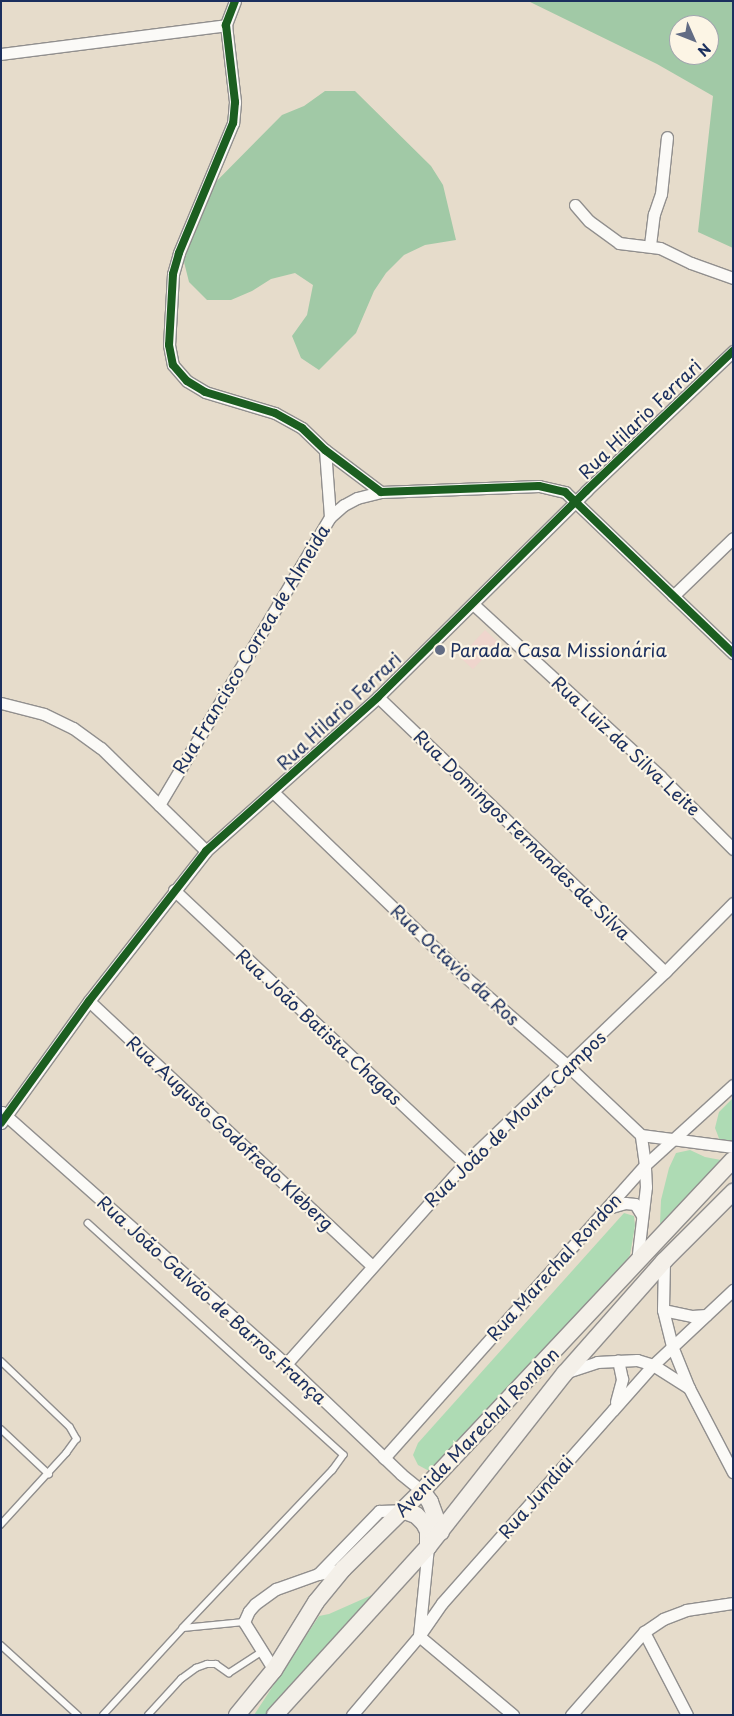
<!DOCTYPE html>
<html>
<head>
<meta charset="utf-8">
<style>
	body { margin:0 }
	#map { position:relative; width:734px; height:1716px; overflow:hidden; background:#e6dccb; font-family:"Playpen Sans",sans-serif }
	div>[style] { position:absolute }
	.built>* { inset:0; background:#efd5cd; transform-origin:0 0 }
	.green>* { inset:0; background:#aedbb4 }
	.forest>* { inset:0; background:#a1c9a6 }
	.roads { filter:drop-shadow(1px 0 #918f8e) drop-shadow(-1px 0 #918f8e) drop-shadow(0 1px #918f8e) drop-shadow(0 -1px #918f8e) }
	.lane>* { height:5.5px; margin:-2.75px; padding:0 2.75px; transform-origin:2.75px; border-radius:2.75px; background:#fbfaf7 }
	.street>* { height:11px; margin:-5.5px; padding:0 5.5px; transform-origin:5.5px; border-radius:5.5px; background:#fbfaf7 }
	.secondary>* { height:16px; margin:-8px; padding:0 8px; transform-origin:8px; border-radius:8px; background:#f4f0e9 }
	.cycleway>* { height:8px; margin:-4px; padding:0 4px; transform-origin:4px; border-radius:4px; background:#1b5e20 }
	.dots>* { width:14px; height:14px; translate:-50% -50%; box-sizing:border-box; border:2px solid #fcf5e5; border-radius:50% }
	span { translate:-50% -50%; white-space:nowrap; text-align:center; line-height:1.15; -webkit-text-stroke:4.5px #fcf5e5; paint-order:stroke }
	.street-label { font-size:18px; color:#1b2f5e }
	.poi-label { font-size:18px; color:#1b2f5e }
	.left { translate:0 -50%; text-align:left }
	.frame { position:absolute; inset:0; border:2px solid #1b2f5e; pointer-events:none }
	.north { position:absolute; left:669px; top:15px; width:50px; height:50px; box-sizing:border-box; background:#fcf5e5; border:1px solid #a2a6af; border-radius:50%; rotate:134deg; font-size:14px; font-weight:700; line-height:20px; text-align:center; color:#1b2f5e }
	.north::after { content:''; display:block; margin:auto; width:18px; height:22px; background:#626c84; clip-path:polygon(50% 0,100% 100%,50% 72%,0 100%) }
</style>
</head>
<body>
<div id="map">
	<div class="built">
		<div style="left:485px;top:630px;width:18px;height:37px;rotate:43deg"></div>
	</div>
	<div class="green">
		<div style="clip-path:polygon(733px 1098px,733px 1143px,720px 1141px,715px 1128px,719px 1112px)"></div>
		<div style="clip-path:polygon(690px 1150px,705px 1157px,721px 1160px,660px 1224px,661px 1200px,669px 1168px,676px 1153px)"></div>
		<div style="clip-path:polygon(624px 1213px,634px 1216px,635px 1226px,630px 1255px,620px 1270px,431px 1472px,418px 1465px,413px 1455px,418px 1443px)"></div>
		<div style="clip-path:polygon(381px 1591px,265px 1715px,254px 1715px,319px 1616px,329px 1614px)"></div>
	</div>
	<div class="forest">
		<div style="clip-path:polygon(evenodd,528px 1px,733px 1px,733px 248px,698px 232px,713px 96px,657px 64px,528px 1px,679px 25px,709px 25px,709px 55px,679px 55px,679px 25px)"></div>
		<div style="clip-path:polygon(325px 91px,355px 91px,431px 166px,443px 185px,456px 240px,425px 245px,404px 255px,386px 273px,374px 291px,356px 333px,319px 370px,301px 358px,292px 336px,307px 315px,313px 285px,295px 273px,271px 279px,252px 291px,231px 300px,207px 300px,189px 282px,183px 258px,186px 231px,192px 206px,282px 115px,304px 106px)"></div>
	</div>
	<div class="roads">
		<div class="lane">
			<div style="left:88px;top:1223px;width:345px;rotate:42.2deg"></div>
			<div style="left:344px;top:1455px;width:19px;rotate:126deg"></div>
			<div style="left:333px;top:1470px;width:218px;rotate:133.5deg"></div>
			<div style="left:1px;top:1361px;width:95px;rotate:43.7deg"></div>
			<div style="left:70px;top:1427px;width:14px;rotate:60deg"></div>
			<div style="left:77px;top:1439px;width:17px;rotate:126deg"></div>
			<div style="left:67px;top:1453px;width:98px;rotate:132.5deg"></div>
			<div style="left:1px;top:1429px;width:66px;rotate:43.2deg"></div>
			<div style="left:1px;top:1645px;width:104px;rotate:42.3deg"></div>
			<div style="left:103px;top:1715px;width:118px;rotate:-47.4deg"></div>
			<div style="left:183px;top:1628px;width:61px;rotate:-5.6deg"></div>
			<div style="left:148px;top:1715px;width:49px;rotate:-47.5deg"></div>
			<div style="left:181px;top:1679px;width:19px;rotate:-36deg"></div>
			<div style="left:196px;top:1668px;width:12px;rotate:-20deg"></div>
			<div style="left:207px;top:1664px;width:9px"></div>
			<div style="left:216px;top:1664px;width:16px;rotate:35deg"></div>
			<div style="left:229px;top:1673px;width:38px;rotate:-33deg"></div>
		</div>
		<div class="street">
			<div style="left:235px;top:1px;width:26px;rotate:111deg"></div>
			<div style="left:226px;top:25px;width:78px;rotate:83.3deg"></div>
			<div style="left:235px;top:102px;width:21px;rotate:95deg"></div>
			<div style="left:233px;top:123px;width:141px;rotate:112.6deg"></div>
			<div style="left:179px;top:253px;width:22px;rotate:106deg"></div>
			<div style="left:173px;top:274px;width:71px;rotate:93.2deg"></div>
			<div style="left:169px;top:345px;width:20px;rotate:79deg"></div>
			<div style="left:173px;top:365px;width:21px;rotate:49deg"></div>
			<div style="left:187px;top:381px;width:21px;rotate:31deg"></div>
			<div style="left:205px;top:392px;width:73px;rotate:16.7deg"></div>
			<div style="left:275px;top:413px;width:31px;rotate:29deg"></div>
			<div style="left:302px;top:428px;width:32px;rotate:44deg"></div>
			<div style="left:325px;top:450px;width:70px;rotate:36.9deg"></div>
			<div style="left:381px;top:492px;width:158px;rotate:-2.2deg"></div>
			<div style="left:539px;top:486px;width:27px;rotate:13deg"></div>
			<div style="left:565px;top:492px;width:233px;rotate:43.8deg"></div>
			<div style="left:1px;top:54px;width:227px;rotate:-7.3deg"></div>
			<div style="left:575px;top:205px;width:21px;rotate:49deg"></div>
			<div style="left:589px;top:221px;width:37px;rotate:36deg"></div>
			<div style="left:619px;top:243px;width:41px;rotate:7deg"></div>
			<div style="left:660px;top:248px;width:34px;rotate:26deg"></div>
			<div style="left:691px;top:263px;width:45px;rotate:19.7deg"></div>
			<div style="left:650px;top:245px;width:31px;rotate:-83deg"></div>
			<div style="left:654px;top:214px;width:21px;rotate:-71deg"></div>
			<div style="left:661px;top:194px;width:57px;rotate:-84deg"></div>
			<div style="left:325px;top:450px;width:67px;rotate:85.7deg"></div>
			<div style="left:673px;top:596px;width:83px;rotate:-44deg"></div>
			<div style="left:473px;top:604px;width:254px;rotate:42.6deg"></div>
			<div style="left:660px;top:776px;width:103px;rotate:45deg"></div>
			<div style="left:378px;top:697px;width:397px;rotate:43.8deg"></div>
			<div style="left:1px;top:703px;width:44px;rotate:14.3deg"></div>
			<div style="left:44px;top:714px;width:32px;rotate:26deg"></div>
			<div style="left:73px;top:728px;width:34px;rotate:36deg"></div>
			<div style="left:101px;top:748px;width:147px;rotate:44.4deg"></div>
			<div style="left:273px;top:792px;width:262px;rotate:43.9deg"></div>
			<div style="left:462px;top:974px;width:140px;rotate:41deg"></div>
			<div style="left:568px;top:1066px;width:100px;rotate:43.4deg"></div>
			<div style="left:641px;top:1135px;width:93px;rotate:7.4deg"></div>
			<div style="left:159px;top:805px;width:335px;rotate:-59.3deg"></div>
			<div style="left:330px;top:517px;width:18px;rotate:-41deg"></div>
			<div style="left:344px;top:505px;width:15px;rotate:-28deg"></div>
			<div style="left:357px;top:498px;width:25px;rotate:-14deg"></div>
			<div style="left:174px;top:890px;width:399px;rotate:43.2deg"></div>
			<div style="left:89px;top:1001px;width:386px;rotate:43.1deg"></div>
			<div style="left:2px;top:1112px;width:380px;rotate:41.6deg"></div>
			<div style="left:286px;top:1364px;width:159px;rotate:43.7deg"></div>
			<div style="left:401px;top:1474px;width:27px;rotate:39deg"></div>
			<div style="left:1px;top:1123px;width:150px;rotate:-54.2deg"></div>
			<div style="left:89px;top:1001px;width:190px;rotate:-52deg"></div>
			<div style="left:206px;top:851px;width:231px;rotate:-41.8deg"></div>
			<div style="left:378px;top:697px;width:293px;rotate:-44.7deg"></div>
			<div style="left:586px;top:491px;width:203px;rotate:-43.6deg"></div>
			<div style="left:608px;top:1208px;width:18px;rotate:-16deg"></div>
			<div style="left:625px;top:1203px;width:10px;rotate:6deg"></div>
			<div style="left:635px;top:1204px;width:13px;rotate:58deg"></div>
			<div style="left:664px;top:1261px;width:49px;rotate:91.2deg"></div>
			<div style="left:663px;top:1310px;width:37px;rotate:76deg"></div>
			<div style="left:672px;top:1346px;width:45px;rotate:68deg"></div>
			<div style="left:689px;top:1388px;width:95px;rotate:62.4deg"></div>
			<div style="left:637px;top:1262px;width:76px;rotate:-83.2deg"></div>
			<div style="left:646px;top:1187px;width:22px;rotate:-93deg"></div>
			<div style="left:645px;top:1165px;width:30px;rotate:-98deg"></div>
			<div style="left:663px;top:1310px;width:30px;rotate:12deg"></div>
			<div style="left:692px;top:1316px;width:14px;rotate:-4deg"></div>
			<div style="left:286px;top:1364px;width:269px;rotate:-48.3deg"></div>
			<div style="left:465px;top:1163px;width:277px;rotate:-43.7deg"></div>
			<div style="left:665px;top:972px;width:97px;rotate:-45.4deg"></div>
			<div style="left:567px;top:1372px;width:32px;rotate:-18deg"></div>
			<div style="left:597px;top:1362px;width:40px;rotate:-2.9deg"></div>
			<div style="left:637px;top:1360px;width:17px;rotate:17deg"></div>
			<div style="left:653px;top:1365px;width:43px;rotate:32.6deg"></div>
			<div style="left:616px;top:1402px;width:24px;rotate:-75deg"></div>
			<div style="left:622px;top:1379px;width:19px;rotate:-102deg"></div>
			<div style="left:384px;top:1458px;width:392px;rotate:-48.3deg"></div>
			<div style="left:645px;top:1165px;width:119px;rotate:-42.3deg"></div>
			<div style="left:428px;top:1547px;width:89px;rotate:95.8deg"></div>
			<div style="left:419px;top:1636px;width:123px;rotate:40deg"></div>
			<div style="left:318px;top:1574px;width:88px;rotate:-45.9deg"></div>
			<div style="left:379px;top:1511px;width:23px;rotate:-2deg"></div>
			<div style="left:644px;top:1632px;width:93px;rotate:62.6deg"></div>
			<div style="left:274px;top:1670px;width:57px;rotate:-122deg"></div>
			<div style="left:244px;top:1622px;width:12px;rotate:-66deg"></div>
			<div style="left:249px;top:1611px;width:9px;rotate:-49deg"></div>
			<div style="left:255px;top:1604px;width:26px;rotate:-36deg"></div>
			<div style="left:276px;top:1589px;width:45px;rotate:-19.7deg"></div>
			<div style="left:318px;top:1574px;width:25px;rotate:-11deg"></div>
			<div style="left:352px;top:1715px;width:104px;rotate:-49.7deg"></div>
			<div style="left:419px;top:1636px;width:40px;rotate:-55.1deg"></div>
			<div style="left:442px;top:1603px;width:258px;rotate:-48.5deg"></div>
			<div style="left:613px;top:1410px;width:60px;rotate:-48.4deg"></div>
			<div style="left:653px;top:1365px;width:110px;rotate:-43.2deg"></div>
			<div style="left:571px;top:1715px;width:111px;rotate:-48.7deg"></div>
			<div style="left:644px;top:1632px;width:23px;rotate:-34deg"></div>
			<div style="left:663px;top:1619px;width:25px;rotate:-21deg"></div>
			<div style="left:686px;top:1610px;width:48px;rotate:-8.5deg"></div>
		</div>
		<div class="secondary">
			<div style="left:422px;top:1491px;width:14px;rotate:54deg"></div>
			<div style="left:430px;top:1502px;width:32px;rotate:70deg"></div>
			<div style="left:402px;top:1510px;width:15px;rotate:20deg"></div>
			<div style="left:416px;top:1515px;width:11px;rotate:45deg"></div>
			<div style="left:424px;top:1523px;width:9px;rotate:63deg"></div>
			<div style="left:428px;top:1531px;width:16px;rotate:90deg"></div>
			<div style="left:237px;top:1715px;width:58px;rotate:-50.6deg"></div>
			<div style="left:274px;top:1670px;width:80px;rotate:-58.3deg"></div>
			<div style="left:316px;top:1602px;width:43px;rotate:-50.7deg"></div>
			<div style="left:343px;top:1569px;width:111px;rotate:-44.6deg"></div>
			<div style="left:422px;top:1491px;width:454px;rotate:-46.8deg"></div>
			<div style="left:275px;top:1715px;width:227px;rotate:-47.7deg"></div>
			<div style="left:428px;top:1547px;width:221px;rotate:-51.8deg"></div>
			<div style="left:565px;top:1373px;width:149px;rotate:-48.5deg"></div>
			<div style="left:664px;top:1261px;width:98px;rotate:-45deg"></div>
		</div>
	</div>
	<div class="cycleway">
		<div style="left:235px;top:1px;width:26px;rotate:111deg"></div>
		<div style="left:226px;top:25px;width:78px;rotate:83.3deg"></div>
		<div style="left:235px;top:102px;width:21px;rotate:95deg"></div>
		<div style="left:233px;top:123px;width:141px;rotate:112.6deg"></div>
		<div style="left:179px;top:253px;width:22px;rotate:106deg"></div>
		<div style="left:173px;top:274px;width:71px;rotate:93.2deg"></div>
		<div style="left:169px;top:345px;width:20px;rotate:79deg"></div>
		<div style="left:173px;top:365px;width:21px;rotate:49deg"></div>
		<div style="left:187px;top:381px;width:21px;rotate:31deg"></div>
		<div style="left:205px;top:392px;width:73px;rotate:16.7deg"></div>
		<div style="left:275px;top:413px;width:31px;rotate:29deg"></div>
		<div style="left:302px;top:428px;width:32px;rotate:44deg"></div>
		<div style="left:325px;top:450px;width:70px;rotate:36.9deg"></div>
		<div style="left:381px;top:492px;width:158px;rotate:-2.2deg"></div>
		<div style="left:539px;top:486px;width:27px;rotate:13deg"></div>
		<div style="left:565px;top:492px;width:233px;rotate:43.8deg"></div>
		<div style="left:1px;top:1123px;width:150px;rotate:-54.2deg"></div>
		<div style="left:89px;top:1001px;width:190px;rotate:-52deg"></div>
		<div style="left:206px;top:851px;width:231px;rotate:-41.8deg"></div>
		<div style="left:378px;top:697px;width:293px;rotate:-44.7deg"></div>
		<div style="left:586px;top:491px;width:203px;rotate:-43.6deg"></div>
	</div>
	<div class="dots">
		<div style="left:440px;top:650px;background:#626c84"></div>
	</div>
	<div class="street-label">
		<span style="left:640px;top:419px;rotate:-44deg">Rua Hilario Ferrari</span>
		<span style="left:251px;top:649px;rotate:-59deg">Rua Francisco Correa de Almeida</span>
		<span style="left:339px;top:711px;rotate:-43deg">Rua Hilario Ferrari</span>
		<span style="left:626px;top:746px;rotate:43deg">Rua Luiz da Silva Leite</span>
		<span style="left:522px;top:835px;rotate:44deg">Rua Domingos Fernandes da Silva</span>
		<span style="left:455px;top:965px;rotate:43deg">Rua Octavio da Ros</span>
		<span style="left:319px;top:1027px;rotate:43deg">Rua João Batista Chagas</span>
		<span style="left:515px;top:1119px;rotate:-44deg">Rua João de Moura Campos</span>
		<span style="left:230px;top:1133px;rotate:43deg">Rua Augusto Godofredo Kleberg</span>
		<span style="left:554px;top:1267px;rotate:-48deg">Rua Marechal Rondon</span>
		<span style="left:212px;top:1300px;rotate:42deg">Rua João Galvão de Barros França</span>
		<span style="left:477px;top:1432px;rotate:-46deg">Avenida Marechal Rondon</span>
		<span style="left:536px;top:1497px;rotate:-49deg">Rua Jundiai</span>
	</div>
	<div class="poi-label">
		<span class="left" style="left:450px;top:650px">Parada Casa Missionária</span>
	</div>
	<div class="frame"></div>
	<div class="north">N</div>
</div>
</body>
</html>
